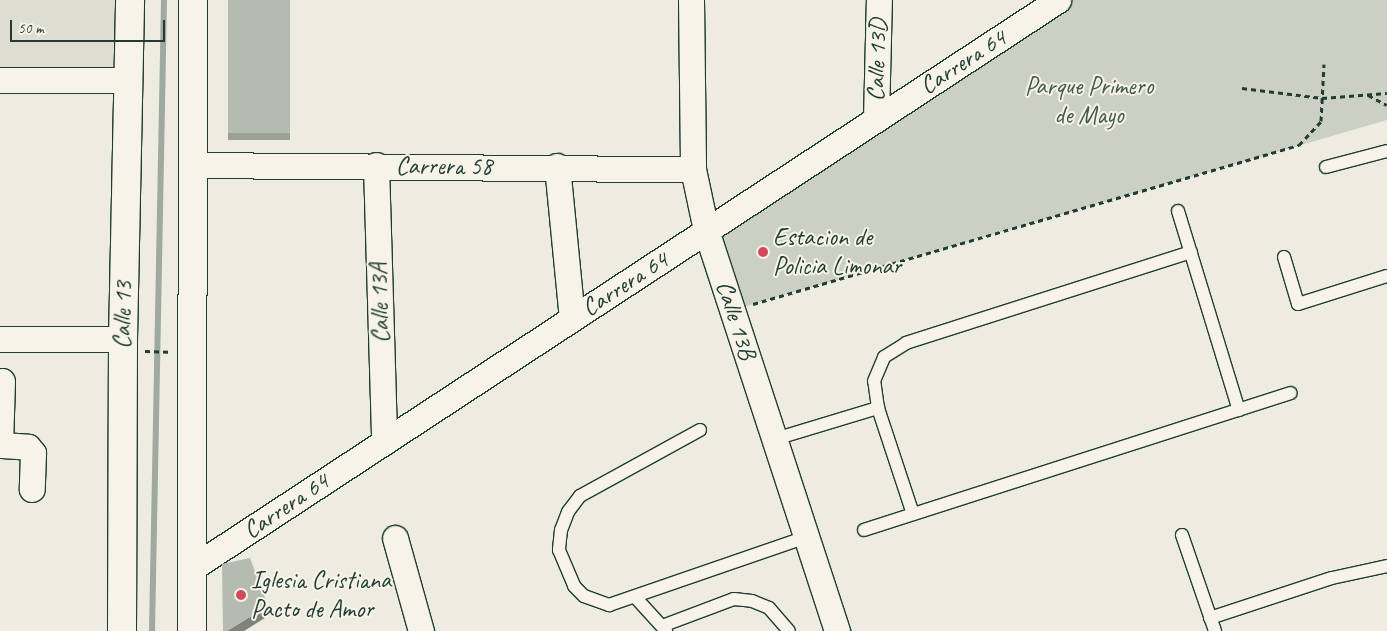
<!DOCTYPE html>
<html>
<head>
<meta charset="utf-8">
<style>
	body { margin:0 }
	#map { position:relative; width:1387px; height:631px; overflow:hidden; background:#eeece1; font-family:Caveat,sans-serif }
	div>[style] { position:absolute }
	.built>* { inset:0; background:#ddddd2; transform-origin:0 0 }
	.green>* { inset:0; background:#cccfc4 }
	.stream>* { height:6px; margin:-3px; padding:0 3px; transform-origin:3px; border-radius:3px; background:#9fa99f }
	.path>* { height:3px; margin-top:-1.5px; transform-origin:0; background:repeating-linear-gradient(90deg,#1f3d34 0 5px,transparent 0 9px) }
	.roads { filter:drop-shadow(1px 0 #1f3d34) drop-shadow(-1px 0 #1f3d34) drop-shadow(0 1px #1f3d34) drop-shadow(0 -1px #1f3d34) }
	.lane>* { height:12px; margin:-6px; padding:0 6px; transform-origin:6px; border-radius:6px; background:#f7f3e8 }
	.street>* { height:25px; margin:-12.5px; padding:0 12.5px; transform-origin:12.5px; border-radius:12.5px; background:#f7f3e8 }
	.secondary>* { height:28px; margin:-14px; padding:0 14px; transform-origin:14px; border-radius:14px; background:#f7f3e8 }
	.wall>* { inset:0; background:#9ca197; transform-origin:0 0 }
	.shaded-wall>* { inset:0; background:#7f837b }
	.building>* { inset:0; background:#b5bbb0; transform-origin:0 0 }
	.dots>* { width:14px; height:14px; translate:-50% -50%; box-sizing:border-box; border:2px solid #f7f3e8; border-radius:50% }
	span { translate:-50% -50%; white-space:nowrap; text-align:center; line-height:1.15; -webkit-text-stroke:4px #f7f3e8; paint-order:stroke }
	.street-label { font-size:25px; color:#1f3d34 }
	.park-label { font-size:25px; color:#425a51 }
	.poi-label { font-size:25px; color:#1f3d34 }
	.left { translate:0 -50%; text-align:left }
	.scale { position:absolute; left:10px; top:20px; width:155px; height:22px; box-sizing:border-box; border:2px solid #1f3d34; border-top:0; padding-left:6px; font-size:15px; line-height:18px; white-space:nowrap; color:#1f3d34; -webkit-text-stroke:4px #f7f3e8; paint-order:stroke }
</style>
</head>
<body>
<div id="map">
	<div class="built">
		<div style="left:0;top:0;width:130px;height:80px"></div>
	</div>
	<div class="green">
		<div style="clip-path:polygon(1058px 0,1387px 0,1387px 120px,733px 310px,706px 230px)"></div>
	</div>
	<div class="stream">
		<div style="left:152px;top:631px;width:631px;rotate:-88.91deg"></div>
	</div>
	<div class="path">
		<div style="left:1242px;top:88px;width:81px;rotate:7.1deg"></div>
		<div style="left:1322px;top:98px;width:65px;rotate:-4.4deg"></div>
		<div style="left:1368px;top:95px;width:21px;rotate:28deg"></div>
		<div style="left:753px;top:304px;width:569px;rotate:-16.24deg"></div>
		<div style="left:1299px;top:145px;width:33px;rotate:-47deg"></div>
		<div style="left:1321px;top:121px;width:57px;rotate:-87deg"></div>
		<div style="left:145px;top:351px;width:24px;rotate:2deg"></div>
	</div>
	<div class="roads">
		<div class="lane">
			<div style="left:1326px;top:167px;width:63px;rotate:-14.7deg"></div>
			<div style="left:1178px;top:211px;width:208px;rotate:73deg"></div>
			<div style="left:1284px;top:257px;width:49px;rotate:73.4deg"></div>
			<div style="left:1298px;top:304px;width:93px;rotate:-17.5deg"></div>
			<div style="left:700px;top:430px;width:137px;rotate:151.2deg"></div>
			<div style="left:580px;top:496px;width:20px;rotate:127deg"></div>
			<div style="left:568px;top:512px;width:19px;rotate:111deg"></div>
			<div style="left:561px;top:530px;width:20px;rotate:96deg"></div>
			<div style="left:559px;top:550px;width:39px;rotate:67deg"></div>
			<div style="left:574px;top:586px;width:14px;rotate:45deg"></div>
			<div style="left:584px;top:596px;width:27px;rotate:20deg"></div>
			<div style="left:609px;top:605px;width:208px;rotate:-19deg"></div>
			<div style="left:775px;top:439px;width:108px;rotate:-16.8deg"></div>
			<div style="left:913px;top:514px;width:112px;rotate:-108.3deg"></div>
			<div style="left:878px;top:408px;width:27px;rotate:-98deg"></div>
			<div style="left:874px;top:381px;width:26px;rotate:-67deg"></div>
			<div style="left:884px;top:357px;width:26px;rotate:-32deg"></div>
			<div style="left:906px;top:343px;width:299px;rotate:-17.7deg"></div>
			<div style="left:864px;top:530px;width:448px;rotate:-17.8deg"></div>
			<div style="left:1182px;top:535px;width:102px;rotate:71deg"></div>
			<div style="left:636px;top:598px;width:45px;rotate:47.7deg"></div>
			<div style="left:1210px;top:618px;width:128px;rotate:-18.2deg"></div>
			<div style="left:1332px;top:578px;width:56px;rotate:-12.3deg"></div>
			<div style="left:662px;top:626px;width:77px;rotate:-20.6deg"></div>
			<div style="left:734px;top:599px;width:18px;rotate:6deg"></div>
			<div style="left:752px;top:601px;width:18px;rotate:22deg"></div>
			<div style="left:769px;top:608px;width:30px;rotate:49deg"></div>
		</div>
		<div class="street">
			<div style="left:691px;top:0;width:169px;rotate:89.3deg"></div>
			<div style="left:693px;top:169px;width:62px;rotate:78deg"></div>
			<div style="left:706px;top:230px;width:422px;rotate:71.9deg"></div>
			<div style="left:0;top:80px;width:128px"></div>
			<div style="left:876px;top:119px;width:119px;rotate:-88.6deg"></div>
			<div style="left:195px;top:165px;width:498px;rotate:0.5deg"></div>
			<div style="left:376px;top:165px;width:277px;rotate:88.3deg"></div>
			<div style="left:557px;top:166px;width:153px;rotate:84.4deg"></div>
			<div style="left:0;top:339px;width:123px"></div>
			<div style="left:0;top:445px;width:64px;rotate:-88.2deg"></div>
			<div style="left:2px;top:445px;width:26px;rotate:4deg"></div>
			<div style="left:28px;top:447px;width:8px;rotate:50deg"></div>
			<div style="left:33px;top:453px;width:36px;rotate:92deg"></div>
			<div style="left:395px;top:538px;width:97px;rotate:74.4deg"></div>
			<div style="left:192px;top:568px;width:1036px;rotate:-33.26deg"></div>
		</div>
		<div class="secondary">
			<div style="left:122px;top:631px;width:292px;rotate:-89.8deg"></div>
			<div style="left:123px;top:339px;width:339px;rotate:-88.8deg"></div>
			<div style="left:192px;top:631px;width:631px;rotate:-89.91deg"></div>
		</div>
	</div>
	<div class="wall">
		<div style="left:228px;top:0;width:62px;height:140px"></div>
	</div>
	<div class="shaded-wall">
		<div style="clip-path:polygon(268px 606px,268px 616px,244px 631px,227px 631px)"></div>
	</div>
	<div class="building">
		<div style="left:228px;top:0;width:62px;height:133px"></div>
		<div style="clip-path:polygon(250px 558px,268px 606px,227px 631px,223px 631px,222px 564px)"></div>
	</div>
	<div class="dots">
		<div style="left:763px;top:252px;background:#d1495b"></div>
		<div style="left:241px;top:595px;background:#d1495b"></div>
	</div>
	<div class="street-label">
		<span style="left:877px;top:60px;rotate:-88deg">Calle 13D</span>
		<span style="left:963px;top:62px;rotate:-33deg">Carrera 64</span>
		<span style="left:444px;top:166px">Carrera 58</span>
		<span style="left:625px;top:284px;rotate:-33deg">Carrera 64</span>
		<span style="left:380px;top:303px;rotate:-92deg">Calle 13A</span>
		<span style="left:123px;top:315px;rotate:-89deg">Calle 13</span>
		<span style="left:736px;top:320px;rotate:72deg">Calle 13B</span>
		<span style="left:286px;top:506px;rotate:-34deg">Carrera 64</span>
	</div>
	<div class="park-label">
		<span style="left:1089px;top:101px">Parque Primero<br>de Mayo</span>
	</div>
	<div class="poi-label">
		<span class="left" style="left:773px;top:252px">Estacion de<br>Policia Limonar</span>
		<span class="left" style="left:251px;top:595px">Iglesia Cristiana<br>Pacto de Amor</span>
	</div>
	<div class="scale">50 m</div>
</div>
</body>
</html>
